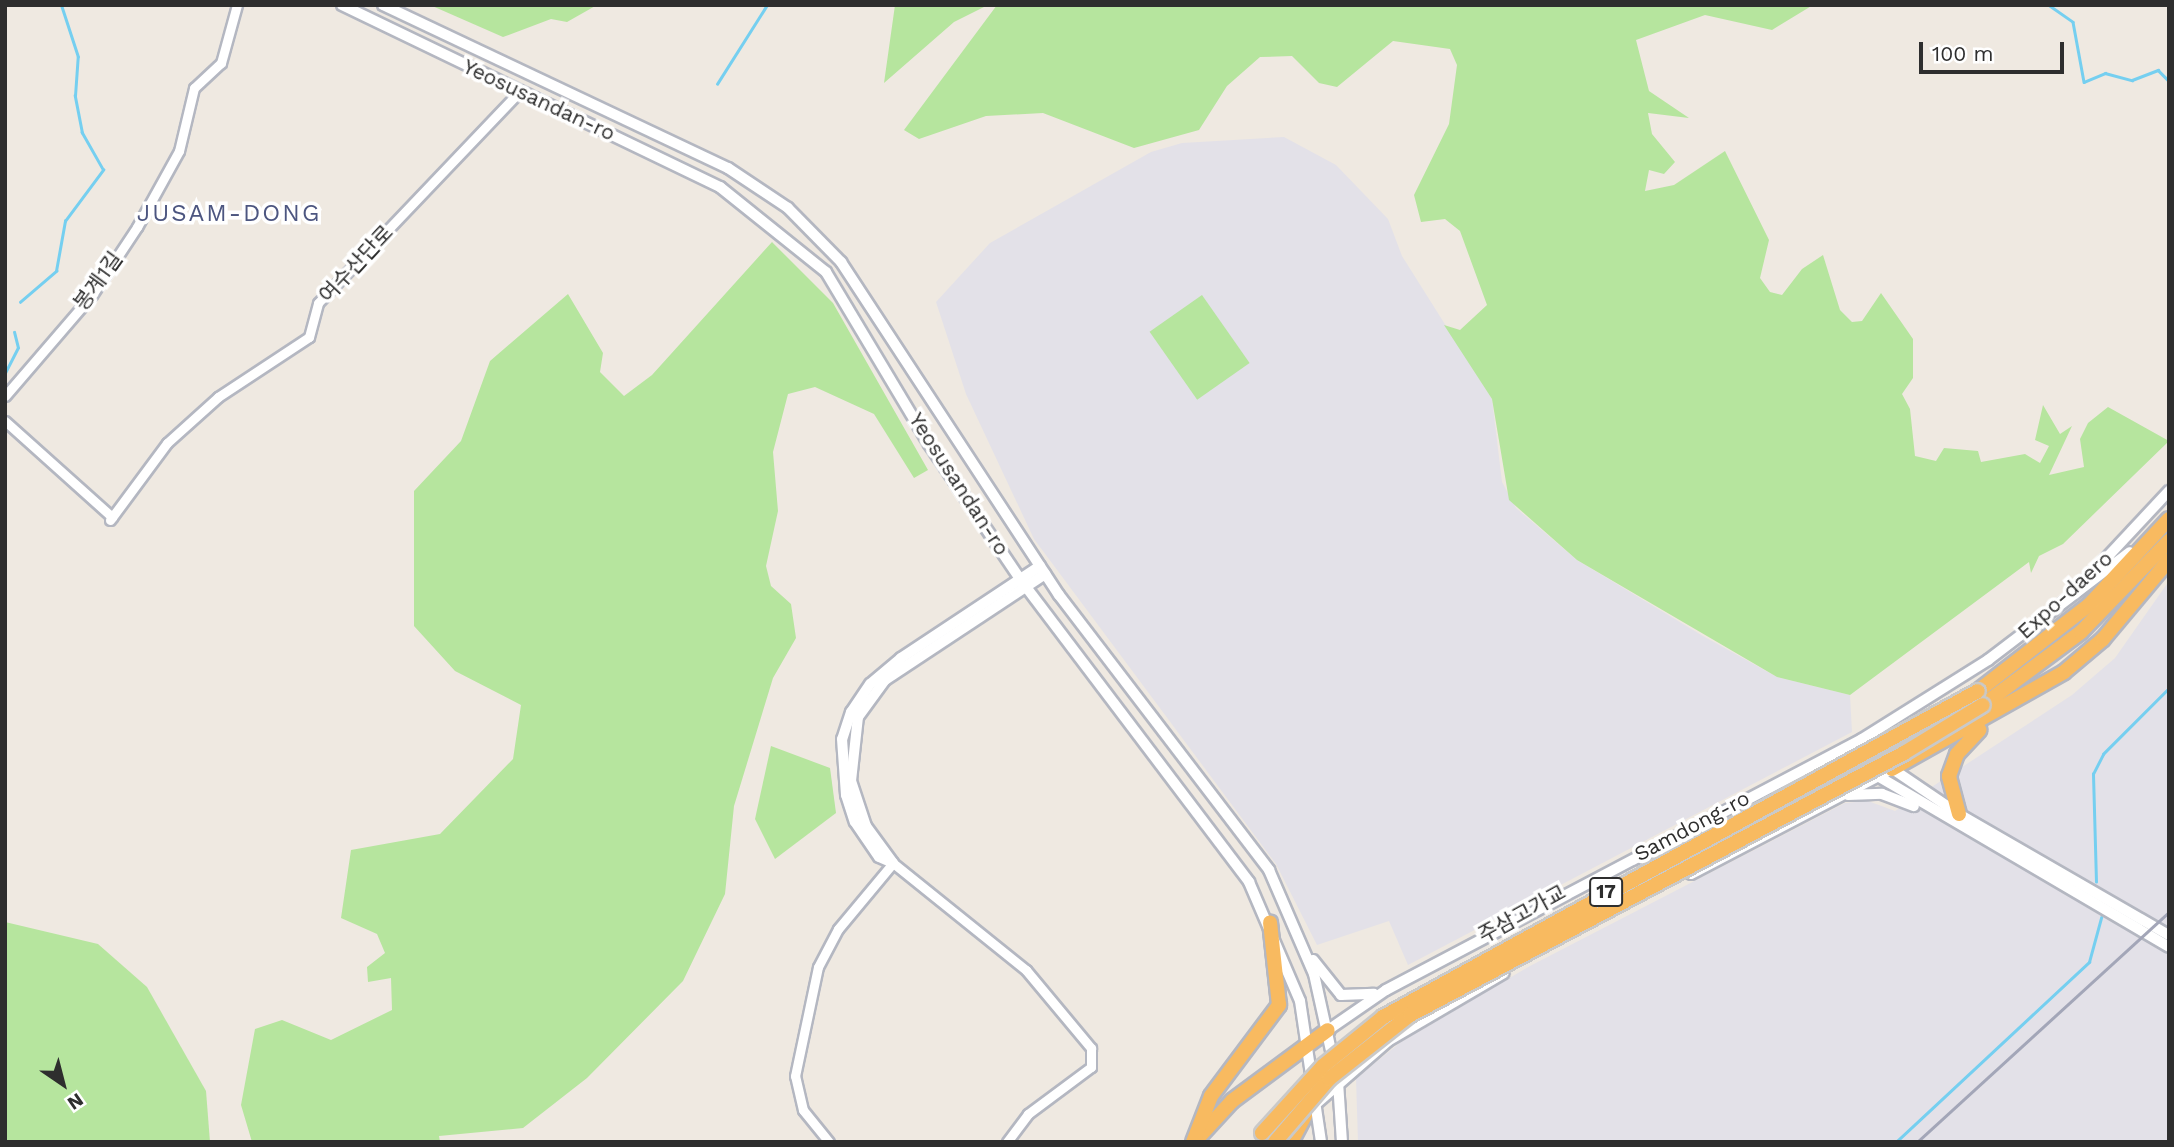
<!DOCTYPE html>
<html>
<head>
<meta charset="utf-8">
<style>
	body { margin:0 }
	#map { position:relative; width:2174px; height:1147px; overflow:hidden; background:#efe9e1; font-family:"Work Sans","Noto Sans KR",sans-serif }
	div>[style] { position:absolute }
	.industrial>* { inset:0; background:#e3e1e8 }
	.green>* { inset:0; background:#b6e59e; transform-origin:0 0 }
	.stream>* { height:2.5px; margin:-1.25px; padding:0 1.25px; transform-origin:1.25px; border-radius:1.25px; background:#75cff0 }
	.roads { filter:drop-shadow(2px 0 #b4b7c1) drop-shadow(-2px 0 #b4b7c1) drop-shadow(0 2px #b4b7c1) drop-shadow(0 -2px #b4b7c1) }
	.minor>* { height:9px; margin:-4.5px; padding:0 4.5px; transform-origin:4.5px; border-radius:4.5px; background:#fff }
	.tertiary>* { height:10px; margin:-5px; padding:0 5px; transform-origin:5px; border-radius:5px; background:#fff }
	.trunk>* { height:14px; margin:-7px; padding:0 7px; transform-origin:7px; border-radius:7px; background:#f8ba60 }
	.rail>* { height:2.5px; margin:-1.25px; padding:0 1.25px; transform-origin:1.25px; border-radius:1.25px; background:#a3a6b8 }
	.bridges { filter:drop-shadow(2px 0 #c9c9c9) drop-shadow(-2px 0 #c9c9c9) drop-shadow(0 2px #c9c9c9) drop-shadow(0 -2px #c9c9c9) }
	.trunk-bridge>* { height:14px; margin:-7px; padding:0 7px; transform-origin:7px; border-radius:7px; background:#f8ba60 }
	span { translate:-50% -50%; white-space:nowrap; text-align:center; line-height:1.15; -webkit-text-stroke:7px #fff; paint-order:stroke }
	.shield-label span { padding:2px 5px; background:#fff; border:2px solid; border-radius:5px; -webkit-text-stroke-width:0 }
	.shield-label { font-size:19px; color:#2e2e2e; font-weight:700 }
	.street-label { font-size:21px; color:#2e2e2e }
	.quarter-label { font-size:24px; color:#4d5680; letter-spacing:2px }
	.frame { position:absolute; inset:0; border:7px solid #2e2e2e; pointer-events:none }
	.north { position:absolute; left:28px; top:1049px; width:70px; height:70px; -webkit-text-stroke:5px #fff; paint-order:stroke; rotate:145deg; font-size:19px; font-weight:700; line-height:28px; text-align:center; color:#2e2e2e }
	.north::after { content:''; display:block; margin:auto; width:24px; height:32px; background:#2e2e2e; clip-path:polygon(50% 0,100% 100%,50% 72%,0 100%) }
	.scale { position:absolute; left:1919px; top:42px; width:145px; height:32px; box-sizing:border-box; border:4px solid #2e2e2e; border-top:0; padding-left:9px; font-size:21px; line-height:24px; white-space:nowrap; color:#2e2e2e; -webkit-text-stroke:5px #fff; paint-order:stroke }
</style>
</head>
<body>
<div id="map">
	<div class="industrial">
		<div style="clip-path:polygon(1284px 137px,1336px 165px,1388px 219px,1402px 256px,1492px 399px,1502px 482px,1516px 508px,1577px 560px,1703px 636px,1777px 677px,1850px 695px,1852px 732px,1408px 965px,1389px 921px,1317px 945px,1276px 864px,1034px 539px,966px 394px,936px 302px,990px 243px,1151px 152px,1182px 143px)"></div>
		<div style="clip-path:polygon(2169px 581px,2169px 1142px,1358px 1142px,1356px 1078px,1401px 1042px,1530px 966px,1845px 803px,1868px 801px,1895px 811px,2072px 695px,2115px 658px)"></div>
	</div>
	<div class="green">
		<div style="clip-path:polygon(430px 5px,597px 5px,567px 22px,551px 19px,503px 37px)"></div>
		<div style="clip-path:polygon(895px 5px,988px 5px,954px 22px,884px 83px)"></div>
		<div style="clip-path:polygon(997px 5px,1813px 5px,1772px 30px,1705px 15px,1636px 40px,1649px 91px,1689px 118px,1648px 113px,1652px 134px,1675px 162px,1664px 174px,1649px 170px,1645px 191px,1674px 185px,1725px 151px,1769px 240px,1760px 278px,1770px 292px,1782px 295px,1802px 269px,1823px 255px,1840px 310px,1852px 322px,1862px 321px,1881px 293px,1913px 339px,1913px 378px,1902px 394px,1910px 409px,1915px 456px,1936px 461px,1944px 448px,1978px 451px,1981px 462px,2025px 454px,2040px 463px,2049px 446px,2035px 440px,2043px 405px,2060px 434px,2072px 426px,2049px 475px,2084px 467px,2080px 439px,2088px 423px,2108px 407px,2169px 441px,2063px 544px,2039px 556px,2031px 573px,2029px 562px,1850px 695px,1777px 677px,1577px 560px,1509px 500px,1492px 399px,1444px 325px,1460px 330px,1487px 305px,1460px 231px,1445px 219px,1421px 222px,1414px 195px,1449px 124px,1457px 65px,1450px 49px,1393px 41px,1337px 87px,1319px 83px,1292px 56px,1260px 57px,1227px 86px,1199px 130px,1134px 148px,1043px 113px,986px 116px,919px 139px,904px 130px)"></div>
		<div style="clip-path:polygon(772px 242px,833px 303px,928px 470px,914px 478px,874px 414px,815px 387px,788px 394px,773px 452px,778px 511px,766px 566px,771px 586px,791px 604px,796px 638px,773px 678px,734px 806px,725px 894px,683px 981px,587px 1078px,523px 1128px,439px 1136px,440px 1142px,252px 1142px,241px 1105px,255px 1029px,282px 1020px,331px 1040px,392px 1010px,391px 978px,368px 982px,367px 967px,385px 953px,377px 934px,341px 918px,351px 850px,440px 834px,513px 759px,521px 705px,455px 671px,414px 626px,414px 491px,461px 441px,490px 361px,568px 294px,603px 353px,600px 372px,624px 396px,652px 375px)"></div>
		<div style="left:1202px;top:295px;width:83px;height:64px;rotate:55deg"></div>
		<div style="clip-path:polygon(771px 746px,830px 768px,836px 813px,775px 859px,755px 819px)"></div>
		<div style="clip-path:polygon(5px 922px,98px 944px,147px 987px,206px 1091px,210px 1142px,5px 1142px)"></div>
	</div>
	<div class="stream">
		<div style="left:2049px;top:5px;width:29px;rotate:35deg"></div>
		<div style="left:2073px;top:22px;width:61px;rotate:79.6deg"></div>
		<div style="left:2084px;top:82px;width:23px;rotate:-23deg"></div>
		<div style="left:2105px;top:73px;width:28px;rotate:15deg"></div>
		<div style="left:2132px;top:80px;width:28px;rotate:-21deg"></div>
		<div style="left:2158px;top:70px;width:16px;rotate:45deg"></div>
		<div style="left:717px;top:84px;width:93px;rotate:-57.7deg"></div>
		<div style="left:20px;top:302px;width:48px;rotate:-40.7deg"></div>
		<div style="left:56px;top:271px;width:51px;rotate:-79.8deg"></div>
		<div style="left:65px;top:221px;width:64px;rotate:-53.3deg"></div>
		<div style="left:103px;top:170px;width:43px;rotate:-119.6deg"></div>
		<div style="left:82px;top:133px;width:38px;rotate:-101deg"></div>
		<div style="left:75px;top:96px;width:39px;rotate:-86deg"></div>
		<div style="left:78px;top:57px;width:55px;rotate:-108.1deg"></div>
		<div style="left:5px;top:373px;width:28px;rotate:-63deg"></div>
		<div style="left:18px;top:348px;width:16px;rotate:-104deg"></div>
		<div style="left:2096px;top:882px;width:108px;rotate:-91.6deg"></div>
		<div style="left:2093px;top:774px;width:22px;rotate:-63deg"></div>
		<div style="left:2103px;top:754px;width:93px;rotate:-45deg"></div>
		<div style="left:1896px;top:1142px;width:264px;rotate:-43deg"></div>
		<div style="left:2089px;top:962px;width:46px;rotate:-74.7deg"></div>
	</div>
	<div class="roads">
		<div class="minor">
			<div style="left:5px;top:396px;width:133px;rotate:-49.3deg"></div>
			<div style="left:92px;top:295px;width:82px;rotate:-56.5deg"></div>
			<div style="left:137px;top:227px;width:87px;rotate:-61.1deg"></div>
			<div style="left:179px;top:151px;width:65px;rotate:-76.6deg"></div>
			<div style="left:194px;top:88px;width:37px;rotate:-43deg"></div>
			<div style="left:221px;top:63px;width:60px;rotate:-74.6deg"></div>
			<div style="left:5px;top:421px;width:144px;rotate:41.9deg"></div>
			<div style="left:110px;top:520px;width:96px;rotate:-53.5deg"></div>
			<div style="left:167px;top:443px;width:69px;rotate:-42deg"></div>
			<div style="left:218px;top:397px;width:109px;rotate:-33.4deg"></div>
			<div style="left:309px;top:337px;width:35px;rotate:-75deg"></div>
			<div style="left:318px;top:303px;width:293px;rotate:-46.4deg"></div>
			<div style="left:829px;top:1142px;width:41px;rotate:-129.1deg"></div>
			<div style="left:803px;top:1110px;width:35px;rotate:-103deg"></div>
			<div style="left:795px;top:1076px;width:111px;rotate:-78.1deg"></div>
			<div style="left:818px;top:967px;width:43px;rotate:-62.2deg"></div>
			<div style="left:838px;top:929px;width:86px;rotate:-50.2deg"></div>
			<div style="left:893px;top:863px;width:171px;rotate:38.8deg"></div>
			<div style="left:1026px;top:970px;width:102px;rotate:50.2deg"></div>
			<div style="left:1091px;top:1048px;width:19px;rotate:90deg"></div>
			<div style="left:1091px;top:1067px;width:79px;rotate:143.3deg"></div>
			<div style="left:1028px;top:1114px;width:35px;rotate:127deg"></div>
		</div>
		<div class="tertiary">
			<div style="left:342px;top:5px;width:420px;rotate:25.7deg"></div>
			<div style="left:720px;top:187px;width:136px;rotate:38.7deg"></div>
			<div style="left:826px;top:272px;width:200px;rotate:59.1deg"></div>
			<div style="left:929px;top:444px;width:163px;rotate:56deg"></div>
			<div style="left:1020px;top:579px;width:380px;rotate:52.9deg"></div>
			<div style="left:1249px;top:882px;width:129px;rotate:66.8deg"></div>
			<div style="left:1300px;top:1001px;width:143px;rotate:81.5deg"></div>
			<div style="left:383px;top:5px;width:382px;rotate:25.3deg"></div>
			<div style="left:728px;top:168px;width:72px;rotate:33.7deg"></div>
			<div style="left:788px;top:208px;width:76px;rotate:45.5deg"></div>
			<div style="left:841px;top:262px;width:398px;rotate:56.8deg"></div>
			<div style="left:1059px;top:595px;width:346px;rotate:52.6deg"></div>
			<div style="left:1269px;top:870px;width:113px;rotate:66.6deg"></div>
			<div style="left:1314px;top:974px;width:111px;rotate:77.5deg"></div>
			<div style="left:1338px;top:1082px;width:60px;rotate:86.2deg"></div>
			<div style="left:1040px;top:566px;width:167px;rotate:146.5deg"></div>
			<div style="left:901px;top:658px;width:40px;rotate:140deg"></div>
			<div style="left:870px;top:684px;width:34px;rotate:124deg"></div>
			<div style="left:851px;top:712px;width:28px;rotate:108deg"></div>
			<div style="left:842px;top:739px;width:56px;rotate:85.9deg"></div>
			<div style="left:846px;top:795px;width:28px;rotate:72deg"></div>
			<div style="left:855px;top:822px;width:42px;rotate:55.6deg"></div>
			<div style="left:879px;top:857px;width:15px;rotate:23deg"></div>
			<div style="left:893px;top:863px;width:46px;rotate:-126.1deg"></div>
			<div style="left:866px;top:826px;width:47px;rotate:-108.4deg"></div>
			<div style="left:851px;top:781px;width:64px;rotate:-83.8deg"></div>
			<div style="left:858px;top:717px;width:46px;rotate:-53.9deg"></div>
			<div style="left:885px;top:680px;width:192px;rotate:-33.5deg"></div>
			<div style="left:2085px;top:581px;width:123px;rotate:-47deg"></div>
			<div style="left:1863px;top:749px;width:116px;rotate:34.1deg"></div>
			<div style="left:1959px;top:814px;width:242px;rotate:30deg"></div>
			<div style="left:1847px;top:758px;width:373px;rotate:30.4deg"></div>
			<div style="left:1848px;top:795px;width:34px;rotate:-2deg"></div>
			<div style="left:1882px;top:794px;width:34px;rotate:21deg"></div>
			<div style="left:1691px;top:874px;width:227px;rotate:-27.6deg"></div>
			<div style="left:1313px;top:960px;width:45px;rotate:51.3deg"></div>
			<div style="left:1341px;top:995px;width:33px;rotate:-2deg"></div>
			<div style="left:1328px;top:1030px;width:70px;rotate:-34.6deg"></div>
			<div style="left:1386px;top:990px;width:538px;rotate:-27.8deg"></div>
			<div style="left:1862px;top:739px;width:149px;rotate:-32.1deg"></div>
			<div style="left:1988px;top:660px;width:178px;rotate:-37.3deg"></div>
			<div style="left:1317px;top:1103px;width:94px;rotate:-41.1deg"></div>
			<div style="left:1388px;top:1041px;width:134px;rotate:-30.4deg"></div>
		</div>
		<div class="trunk">
			<div style="left:1978px;top:691px;width:140px;rotate:-37.8deg"></div>
			<div style="left:2089px;top:605px;width:117px;rotate:-47.1deg"></div>
			<div style="left:1983px;top:705px;width:122px;rotate:-36.7deg"></div>
			<div style="left:2081px;top:632px;width:127px;rotate:-46deg"></div>
			<div style="left:1892px;top:769px;width:197px;rotate:-29.4deg"></div>
			<div style="left:2064px;top:672px;width:51px;rotate:-40.2deg"></div>
			<div style="left:2103px;top:639px;width:103px;rotate:-50.1deg"></div>
			<div style="left:1959px;top:814px;width:39px;rotate:-105deg"></div>
			<div style="left:1949px;top:776px;width:23px;rotate:-70deg"></div>
			<div style="left:1957px;top:754px;width:33px;rotate:-47deg"></div>
			<div style="left:1198px;top:1138px;width:50px;rotate:-47.4deg"></div>
			<div style="left:1232px;top:1101px;width:119px;rotate:-36.5deg"></div>
			<div style="left:1193px;top:1142px;width:49px;rotate:-68.6deg"></div>
			<div style="left:1211px;top:1096px;width:114px;rotate:-53.2deg"></div>
			<div style="left:1279px;top:1005px;width:83px;rotate:-96.2deg"></div>
			<div style="left:1291px;top:1142px;width:30px;rotate:-62deg"></div>
		</div>
	</div>
	<div class="rail">
		<div style="left:1917px;top:1142px;width:341px;rotate:-42.4deg"></div>
	</div>
	<div class="bridges">
		<div class="trunk-bridge">
			<div style="left:1262px;top:1133px;width:91px;rotate:-47.7deg"></div>
			<div style="left:1323px;top:1066px;width:77px;rotate:-39.2deg"></div>
			<div style="left:1383px;top:1017px;width:678px;rotate:-28.72deg"></div>
			<div style="left:1275px;top:1142px;width:83px;rotate:-49.4deg"></div>
			<div style="left:1329px;top:1079px;width:103px;rotate:-38.3deg"></div>
			<div style="left:1410px;top:1015px;width:559px;rotate:-27.94deg"></div>
			<div style="left:1904px;top:753px;width:92px;rotate:-31.3deg"></div>
		</div>
	</div>
	<div class="shield-label">
		<span style="left:1606px;top:892px">17</span>
	</div>
	<div class="street-label">
		<span style="left:539px;top:100px;rotate:25deg">Yeosusandan-ro</span>
		<span style="left:356px;top:264px;rotate:-47deg">여수산단로</span>
		<span style="left:98px;top:281px;rotate:-54deg">봉계1길</span>
		<span style="left:959px;top:484px;rotate:57deg">Yeosusandan-ro</span>
		<span style="left:2065px;top:595px;rotate:-42deg">Expo-daero</span>
		<span style="left:1692px;top:826px;rotate:-28deg">Samdong-ro</span>
		<span style="left:1522px;top:914px;rotate:-29deg">주삼고가교</span>
	</div>
	<div class="quarter-label">
		<span style="left:229px;top:214px">JUSAM-DONG</span>
	</div>
	<div class="frame"></div>
	<div class="north">N</div>
	<div class="scale">100 m</div>
</div>
</body>
</html>
